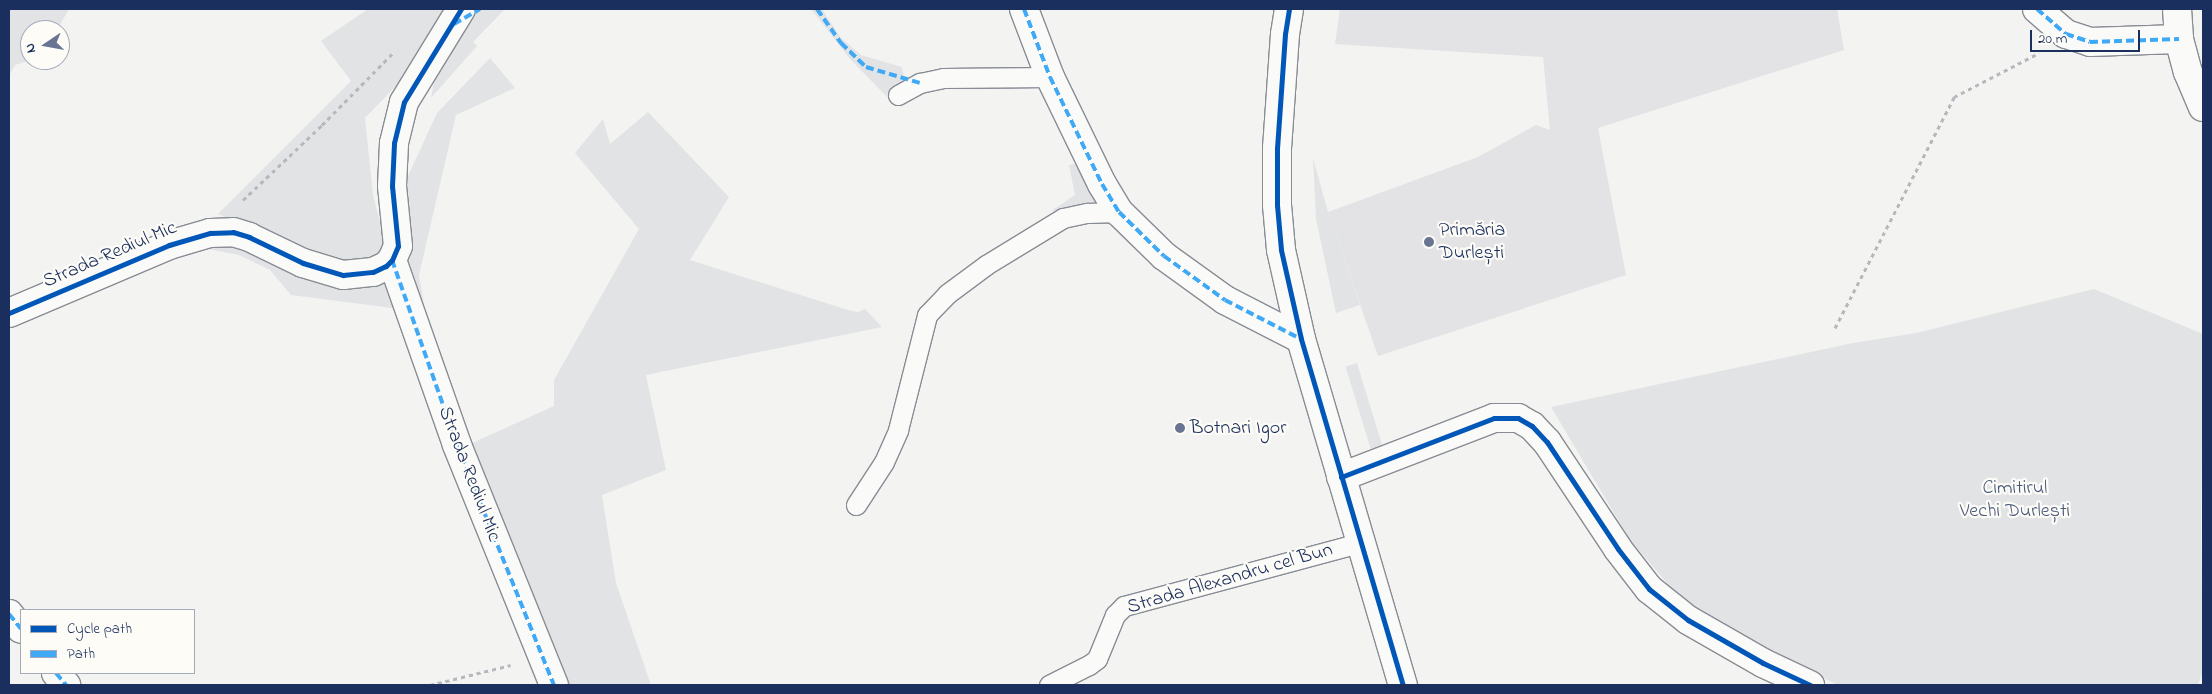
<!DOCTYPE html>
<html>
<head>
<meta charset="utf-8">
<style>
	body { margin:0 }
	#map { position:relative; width:2212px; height:694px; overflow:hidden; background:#f3f3f2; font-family:"Indie Flower",sans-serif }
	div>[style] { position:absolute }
	.built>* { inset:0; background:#e3e3e5 }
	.green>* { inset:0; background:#e2e3e5; transform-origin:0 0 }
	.path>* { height:3px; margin-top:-1.5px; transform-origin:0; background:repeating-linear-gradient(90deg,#b5b8bc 0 4px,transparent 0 8px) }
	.roads { filter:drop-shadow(1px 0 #888c94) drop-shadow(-1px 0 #888c94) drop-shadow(0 1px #888c94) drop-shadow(0 -1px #888c94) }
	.service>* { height:19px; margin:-9.5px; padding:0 9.5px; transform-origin:9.5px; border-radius:9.5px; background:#fafaf8 }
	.minor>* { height:28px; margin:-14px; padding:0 14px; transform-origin:14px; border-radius:14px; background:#fafaf8 }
	.tertiary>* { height:28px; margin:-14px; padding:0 14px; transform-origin:14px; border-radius:14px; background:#fafaf8 }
	.quiet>* { height:4px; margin-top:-2px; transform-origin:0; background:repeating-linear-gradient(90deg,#3fa9f5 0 8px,transparent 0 12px) }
	.cycleway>* { height:5px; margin:-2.5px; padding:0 2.5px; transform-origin:2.5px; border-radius:2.5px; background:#0057b8 }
	.dots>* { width:14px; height:14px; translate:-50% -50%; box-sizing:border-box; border:2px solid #fdfcf7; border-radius:50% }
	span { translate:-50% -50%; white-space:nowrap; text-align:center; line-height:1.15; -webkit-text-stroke:4.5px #fdfcf7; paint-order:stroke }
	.poi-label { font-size:20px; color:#1b2f5e }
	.left { translate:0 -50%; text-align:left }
	.street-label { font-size:20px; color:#1b2f5e }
	.park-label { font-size:20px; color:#49597d }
	.frame { position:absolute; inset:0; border:10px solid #1b2f5e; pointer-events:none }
	.legend { position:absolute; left:20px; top:609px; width:175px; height:65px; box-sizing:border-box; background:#fdfcf7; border:1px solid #a3aaba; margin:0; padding:6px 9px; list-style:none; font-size:15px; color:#1b2f5e }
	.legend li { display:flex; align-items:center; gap:10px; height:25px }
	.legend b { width:25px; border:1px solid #a3aaba }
	.north { position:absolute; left:20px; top:20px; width:50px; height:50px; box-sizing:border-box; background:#fdfcf7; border:1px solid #a3aaba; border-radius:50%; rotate:258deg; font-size:14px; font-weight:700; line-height:20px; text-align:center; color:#1b2f5e }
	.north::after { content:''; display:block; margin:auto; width:18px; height:22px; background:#677492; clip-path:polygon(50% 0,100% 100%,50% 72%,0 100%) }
	.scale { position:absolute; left:2030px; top:30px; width:110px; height:22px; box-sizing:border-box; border:2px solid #1b2f5e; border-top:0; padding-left:6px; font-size:15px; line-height:18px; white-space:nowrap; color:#1b2f5e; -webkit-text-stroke:4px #fdfcf7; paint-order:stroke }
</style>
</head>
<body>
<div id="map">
	<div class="built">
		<div style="clip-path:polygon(1340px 9px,1837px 9px,1844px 50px,1598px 128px,1626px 275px,1378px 356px,1328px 212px,1478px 157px,1536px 125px,1550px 130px,1543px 57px,1335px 44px)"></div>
	</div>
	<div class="green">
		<div style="clip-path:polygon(9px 9px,69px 9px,57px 30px,30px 30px,31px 60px,15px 65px,9px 76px)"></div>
		<div style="clip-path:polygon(368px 9px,452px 9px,395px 87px,365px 118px,373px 195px,386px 246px,373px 261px,343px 265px,218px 214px,351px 81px,321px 41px)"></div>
		<div style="clip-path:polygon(471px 9px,505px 9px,473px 42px,477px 46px,431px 98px,437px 65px)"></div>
		<div style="clip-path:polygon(811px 9px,822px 9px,841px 38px,861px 55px,902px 67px,905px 84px,888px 98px,850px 59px)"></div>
		<div style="clip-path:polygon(490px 58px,515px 88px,456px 115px,419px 275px,427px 322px,409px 271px,408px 176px,437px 113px)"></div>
		<div style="clip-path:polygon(648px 112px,729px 197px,690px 260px,848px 310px,858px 312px,865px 309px,882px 327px,646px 375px,666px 470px,602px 495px,616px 583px,651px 685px,567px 685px,470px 444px,554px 406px,554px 380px,639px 229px,575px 153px,603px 119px,610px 144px)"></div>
		<div style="clip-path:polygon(1313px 158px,1328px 212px,1360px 305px,1336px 313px,1316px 219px)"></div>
		<div style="clip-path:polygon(1080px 163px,1103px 204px,1051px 211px,1075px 195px,1069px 165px)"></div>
		<div style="clip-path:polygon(233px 242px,394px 287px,400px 309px,291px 295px,270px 270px,239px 255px,202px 248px)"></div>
		<div style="clip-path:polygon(2094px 289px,2203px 334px,2201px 526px,2203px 671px,2198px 685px,1838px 685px,1743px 638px,1685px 604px,1630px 540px,1551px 407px,1853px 343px,1916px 333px)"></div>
		<div style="left:1357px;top:363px;width:86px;height:12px;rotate:73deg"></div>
	</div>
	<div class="path">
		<div style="left:243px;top:200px;width:109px;rotate:-43.5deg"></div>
		<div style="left:322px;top:125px;width:103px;rotate:-45.4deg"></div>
		<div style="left:1835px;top:328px;width:260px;rotate:-62.7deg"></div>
		<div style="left:1954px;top:97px;width:96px;rotate:-27.4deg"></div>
		<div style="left:430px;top:685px;width:83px;rotate:-13.9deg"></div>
	</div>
	<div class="roads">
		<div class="service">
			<div style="left:898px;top:95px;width:25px;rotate:-29deg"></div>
			<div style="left:920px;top:83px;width:24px;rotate:-12deg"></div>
			<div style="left:943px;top:78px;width:107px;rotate:-0.5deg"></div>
			<div style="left:856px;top:505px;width:51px;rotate:-56.9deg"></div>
			<div style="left:884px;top:462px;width:35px;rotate:-66deg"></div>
			<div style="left:898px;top:430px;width:119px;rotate:-75.8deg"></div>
			<div style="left:927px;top:315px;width:29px;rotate:-46deg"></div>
			<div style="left:947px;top:294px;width:49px;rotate:-36.6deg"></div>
			<div style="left:986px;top:265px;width:90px;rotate:-31.4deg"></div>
			<div style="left:1063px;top:218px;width:25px;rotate:-12deg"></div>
			<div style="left:1087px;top:213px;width:32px;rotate:-2deg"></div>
			<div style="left:1049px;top:685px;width:45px;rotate:-26.6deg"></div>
			<div style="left:1089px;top:665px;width:10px;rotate:-37deg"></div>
			<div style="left:1097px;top:659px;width:48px;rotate:-67.8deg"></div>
			<div style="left:1115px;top:615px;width:13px;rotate:-45deg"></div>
			<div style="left:1124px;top:606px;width:243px;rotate:-15deg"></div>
		</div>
		<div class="minor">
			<div style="left:1024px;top:9px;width:73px;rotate:69.1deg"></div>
			<div style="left:1050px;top:77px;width:119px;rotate:64.1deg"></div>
			<div style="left:1102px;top:184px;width:33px;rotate:59deg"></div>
			<div style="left:1119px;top:212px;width:63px;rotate:44.4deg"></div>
			<div style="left:1164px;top:256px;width:75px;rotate:35.8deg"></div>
			<div style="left:1225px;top:300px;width:85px;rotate:27.2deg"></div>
			<div style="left:2037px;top:9px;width:38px;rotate:41deg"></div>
			<div style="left:2066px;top:34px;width:25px;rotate:18deg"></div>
			<div style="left:2090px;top:42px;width:89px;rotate:-1.9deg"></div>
			<div style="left:2177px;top:9px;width:30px;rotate:86deg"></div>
			<div style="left:2179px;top:39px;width:34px;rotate:75deg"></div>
			<div style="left:2188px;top:72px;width:38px;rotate:67deg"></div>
			<div style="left:392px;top:260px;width:196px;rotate:70.6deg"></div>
			<div style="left:457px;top:445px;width:259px;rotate:68deg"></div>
			<div style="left:9px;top:313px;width:174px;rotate:-23deg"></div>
			<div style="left:169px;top:245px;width:43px;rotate:-16.3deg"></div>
			<div style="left:210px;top:233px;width:23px;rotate:-2deg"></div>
			<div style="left:233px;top:232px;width:17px;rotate:17deg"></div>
			<div style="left:249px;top:237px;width:60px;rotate:25.7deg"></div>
			<div style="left:303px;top:263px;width:42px;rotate:16.7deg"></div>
			<div style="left:343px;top:275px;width:30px;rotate:-6deg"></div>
			<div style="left:373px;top:272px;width:14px;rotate:-25deg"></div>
			<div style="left:386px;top:266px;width:8px;rotate:-45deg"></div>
			<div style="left:392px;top:260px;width:15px;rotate:-67deg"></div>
			<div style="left:398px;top:246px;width:60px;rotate:-95.7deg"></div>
			<div style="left:392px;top:186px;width:43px;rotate:-87.3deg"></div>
			<div style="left:394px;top:143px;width:42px;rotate:-76.3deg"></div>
			<div style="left:404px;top:102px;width:109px;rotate:-58.5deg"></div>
			<div style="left:1341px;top:477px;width:164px;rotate:-21.1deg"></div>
			<div style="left:1494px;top:418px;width:24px"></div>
			<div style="left:1518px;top:418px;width:16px;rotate:30deg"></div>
			<div style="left:1532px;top:426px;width:22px;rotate:47deg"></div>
			<div style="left:1547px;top:442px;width:128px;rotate:56.4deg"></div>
			<div style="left:1618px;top:549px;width:51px;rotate:52.2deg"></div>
			<div style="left:1649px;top:589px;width:50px;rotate:38.5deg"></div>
			<div style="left:1688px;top:620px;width:86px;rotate:29.8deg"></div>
			<div style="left:1763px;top:663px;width:52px;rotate:25.1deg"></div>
			<div style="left:9px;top:614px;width:19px;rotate:51deg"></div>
			<div style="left:56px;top:673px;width:16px;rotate:50deg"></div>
		</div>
		<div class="tertiary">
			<div style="left:1289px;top:9px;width:25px;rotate:99deg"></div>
			<div style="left:1285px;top:34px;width:114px;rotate:94deg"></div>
			<div style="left:1277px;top:148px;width:57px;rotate:90deg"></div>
			<div style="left:1277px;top:205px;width:45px;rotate:84.9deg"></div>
			<div style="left:1281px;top:250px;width:91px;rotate:77.3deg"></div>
			<div style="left:1301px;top:339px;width:361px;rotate:73.6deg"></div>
		</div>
	</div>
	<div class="quiet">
		<div style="left:817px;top:9px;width:42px;rotate:54.8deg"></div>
		<div style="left:841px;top:43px;width:35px;rotate:44deg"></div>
		<div style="left:866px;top:67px;width:56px;rotate:16.5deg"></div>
		<div style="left:1024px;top:9px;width:73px;rotate:69.1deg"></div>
		<div style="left:1050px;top:77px;width:119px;rotate:64.1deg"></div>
		<div style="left:1102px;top:184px;width:33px;rotate:59deg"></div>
		<div style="left:1119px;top:212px;width:63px;rotate:44.4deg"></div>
		<div style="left:1164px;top:256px;width:75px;rotate:35.8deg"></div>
		<div style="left:1225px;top:300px;width:85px;rotate:27.2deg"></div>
		<div style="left:2037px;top:9px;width:38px;rotate:41deg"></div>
		<div style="left:2066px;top:34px;width:25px;rotate:18deg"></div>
		<div style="left:2090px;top:42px;width:89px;rotate:-1.9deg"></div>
		<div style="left:454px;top:24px;width:30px;rotate:-30deg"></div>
		<div style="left:392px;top:260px;width:196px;rotate:70.6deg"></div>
		<div style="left:457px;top:445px;width:259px;rotate:68deg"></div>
		<div style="left:9px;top:614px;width:19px;rotate:51deg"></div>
		<div style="left:56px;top:673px;width:16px;rotate:50deg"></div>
	</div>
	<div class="cycleway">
		<div style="left:1289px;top:9px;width:25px;rotate:99deg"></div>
		<div style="left:1285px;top:34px;width:114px;rotate:94deg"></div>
		<div style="left:1277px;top:148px;width:57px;rotate:90deg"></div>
		<div style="left:1277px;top:205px;width:45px;rotate:84.9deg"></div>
		<div style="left:1281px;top:250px;width:91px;rotate:77.3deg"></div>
		<div style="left:1301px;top:339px;width:361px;rotate:73.6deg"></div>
		<div style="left:9px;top:313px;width:174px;rotate:-23deg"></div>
		<div style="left:169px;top:245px;width:43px;rotate:-16.3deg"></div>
		<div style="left:210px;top:233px;width:23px;rotate:-2deg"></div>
		<div style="left:233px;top:232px;width:17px;rotate:17deg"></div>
		<div style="left:249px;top:237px;width:60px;rotate:25.7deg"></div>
		<div style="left:303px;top:263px;width:42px;rotate:16.7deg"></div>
		<div style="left:343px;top:275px;width:30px;rotate:-6deg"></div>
		<div style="left:373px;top:272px;width:14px;rotate:-25deg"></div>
		<div style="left:386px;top:266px;width:8px;rotate:-45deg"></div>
		<div style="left:392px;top:260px;width:15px;rotate:-67deg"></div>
		<div style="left:398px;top:246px;width:60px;rotate:-95.7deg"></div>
		<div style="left:392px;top:186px;width:43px;rotate:-87.3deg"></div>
		<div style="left:394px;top:143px;width:42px;rotate:-76.3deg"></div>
		<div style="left:404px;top:102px;width:109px;rotate:-58.5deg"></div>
		<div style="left:1341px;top:477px;width:164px;rotate:-21.1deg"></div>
		<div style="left:1494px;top:418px;width:24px"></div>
		<div style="left:1518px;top:418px;width:16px;rotate:30deg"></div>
		<div style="left:1532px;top:426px;width:22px;rotate:47deg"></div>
		<div style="left:1547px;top:442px;width:128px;rotate:56.4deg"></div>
		<div style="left:1618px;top:549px;width:51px;rotate:52.2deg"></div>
		<div style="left:1649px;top:589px;width:50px;rotate:38.5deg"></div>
		<div style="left:1688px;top:620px;width:86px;rotate:29.8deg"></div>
		<div style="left:1763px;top:663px;width:52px;rotate:25.1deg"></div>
	</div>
	<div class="dots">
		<div style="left:1429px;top:242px;background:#677492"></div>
		<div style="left:1180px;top:428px;background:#677492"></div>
	</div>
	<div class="poi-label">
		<span class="left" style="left:1439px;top:242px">Primăria<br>Durlești</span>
		<span class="left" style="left:1190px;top:428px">Botnari Igor</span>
	</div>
	<div class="street-label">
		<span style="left:110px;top:255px;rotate:-23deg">Strada Rediul Mic</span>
		<span style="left:469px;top:474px;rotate:69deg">Strada Rediul Mic</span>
		<span style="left:1230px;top:579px;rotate:-16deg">Strada Alexandru cel Bun</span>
	</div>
	<div class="park-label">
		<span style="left:2015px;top:500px">Cimitirul<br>Vechi Durlești</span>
	</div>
	<div class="frame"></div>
	<ul class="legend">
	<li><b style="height:6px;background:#0057b8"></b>Cycle path</li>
	<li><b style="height:6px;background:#3fa9f5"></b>Path</li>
	</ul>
	<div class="north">N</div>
	<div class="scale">20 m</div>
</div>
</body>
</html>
